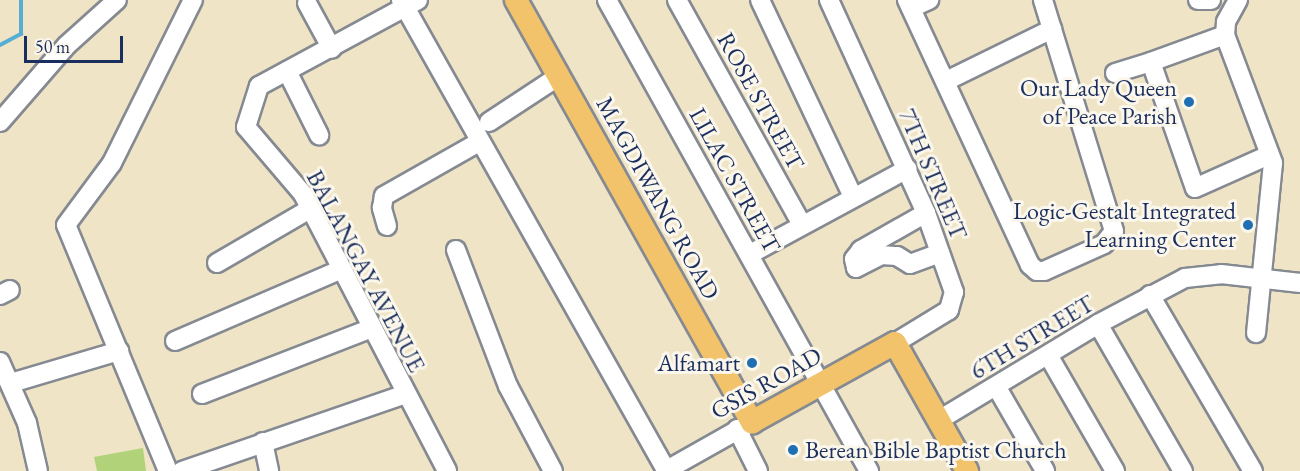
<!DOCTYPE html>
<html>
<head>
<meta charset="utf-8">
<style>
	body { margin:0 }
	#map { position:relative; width:1300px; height:471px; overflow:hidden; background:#efe4c6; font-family:"EB Garamond",serif }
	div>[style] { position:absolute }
	.green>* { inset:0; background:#b2d279 }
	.stream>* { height:4px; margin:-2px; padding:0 2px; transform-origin:2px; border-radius:2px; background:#56aed3 }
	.roads { filter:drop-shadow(2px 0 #858a92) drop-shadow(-2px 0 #858a92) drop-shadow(0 2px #858a92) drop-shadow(0 -2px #858a92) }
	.minor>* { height:18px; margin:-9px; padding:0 9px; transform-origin:9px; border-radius:9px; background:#fff }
	.major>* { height:22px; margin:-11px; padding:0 11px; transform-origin:11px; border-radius:11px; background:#f2c36a }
	.dots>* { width:16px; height:16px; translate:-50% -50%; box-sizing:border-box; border:3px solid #fbf7ec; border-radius:50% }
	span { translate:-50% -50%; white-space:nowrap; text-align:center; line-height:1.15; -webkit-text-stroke:6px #fbf7ec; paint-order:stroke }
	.poi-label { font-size:24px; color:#1b2f5e }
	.right { translate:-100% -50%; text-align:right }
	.left { translate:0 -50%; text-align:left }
	.street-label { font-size:24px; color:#1b2f5e }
	.scale { position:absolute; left:24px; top:36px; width:99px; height:27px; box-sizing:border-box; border:3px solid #1b2f5e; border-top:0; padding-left:8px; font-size:18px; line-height:21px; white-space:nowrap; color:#1b2f5e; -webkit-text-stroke:4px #fbf7ec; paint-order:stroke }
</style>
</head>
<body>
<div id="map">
	<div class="green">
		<div style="clip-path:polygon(143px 448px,146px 471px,97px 471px,94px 457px)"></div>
	</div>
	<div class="stream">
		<div style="left:0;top:45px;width:24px;rotate:-28deg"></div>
		<div style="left:21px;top:34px;width:34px;rotate:-90deg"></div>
	</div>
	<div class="roads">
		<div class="minor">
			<div style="left:401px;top:0;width:540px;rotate:60.58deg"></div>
			<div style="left:418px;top:0;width:181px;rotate:151.6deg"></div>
			<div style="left:259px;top:86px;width:43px;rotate:107.6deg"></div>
			<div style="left:246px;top:127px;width:88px;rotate:49.6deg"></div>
			<div style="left:303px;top:194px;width:312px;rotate:62.5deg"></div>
			<div style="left:607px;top:0;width:539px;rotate:60.91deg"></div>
			<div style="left:677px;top:0;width:257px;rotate:60.9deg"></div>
			<div style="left:760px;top:0;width:218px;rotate:64.7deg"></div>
			<div style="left:829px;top:0;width:234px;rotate:65.5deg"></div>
			<div style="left:926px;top:213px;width:84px;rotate:70.5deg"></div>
			<div style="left:954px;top:292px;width:19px;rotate:106deg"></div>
			<div style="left:949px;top:310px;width:63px;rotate:148.6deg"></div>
			<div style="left:907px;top:0;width:292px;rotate:65.1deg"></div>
			<div style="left:1030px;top:265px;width:9px;rotate:41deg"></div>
			<div style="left:1037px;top:271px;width:7px"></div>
			<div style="left:1044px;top:271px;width:66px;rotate:-24.2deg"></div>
			<div style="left:1104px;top:244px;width:16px;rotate:-52deg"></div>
			<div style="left:1114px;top:231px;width:242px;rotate:-107.1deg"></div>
			<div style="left:1198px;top:0;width:13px"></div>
			<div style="left:1238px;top:0;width:25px;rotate:119deg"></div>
			<div style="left:1226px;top:22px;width:13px;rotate:94deg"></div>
			<div style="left:1225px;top:35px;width:137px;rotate:69.4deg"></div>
			<div style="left:1273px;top:163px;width:171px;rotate:95.7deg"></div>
			<div style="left:307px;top:3px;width:52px;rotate:61.5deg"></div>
			<div style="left:911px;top:8px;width:20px;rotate:-24deg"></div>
			<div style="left:1225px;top:35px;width:79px;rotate:160deg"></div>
			<div style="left:1151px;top:62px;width:133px;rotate:70.8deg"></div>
			<div style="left:1195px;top:188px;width:81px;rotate:-24deg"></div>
			<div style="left:287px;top:71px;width:72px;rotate:63.4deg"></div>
			<div style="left:1115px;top:73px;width:38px;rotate:-17deg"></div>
			<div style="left:948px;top:80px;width:116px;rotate:-26.1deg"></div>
			<div style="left:0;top:122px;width:102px;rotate:-49deg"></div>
			<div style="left:67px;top:45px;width:67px;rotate:-42deg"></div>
			<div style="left:489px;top:122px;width:84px;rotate:-33.3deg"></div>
			<div style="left:926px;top:213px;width:75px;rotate:150.4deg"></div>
			<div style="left:861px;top:250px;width:11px;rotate:128deg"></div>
			<div style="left:854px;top:259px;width:9px;rotate:77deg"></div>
			<div style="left:856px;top:268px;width:28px;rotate:-27deg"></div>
			<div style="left:881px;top:255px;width:16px;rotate:4deg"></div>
			<div style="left:897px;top:256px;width:15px;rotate:32deg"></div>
			<div style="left:910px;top:264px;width:32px;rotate:-20deg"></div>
			<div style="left:387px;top:226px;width:19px;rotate:-106deg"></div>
			<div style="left:382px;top:208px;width:12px;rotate:-81deg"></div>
			<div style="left:384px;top:196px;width:109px;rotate:-29.6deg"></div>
			<div style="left:456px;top:250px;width:146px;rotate:69.1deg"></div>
			<div style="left:508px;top:386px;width:96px;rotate:62.1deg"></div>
			<div style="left:750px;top:254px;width:179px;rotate:-28.4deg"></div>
			<div style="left:217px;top:263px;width:105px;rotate:-30.2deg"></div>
			<div style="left:0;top:295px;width:11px;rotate:-27deg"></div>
			<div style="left:1150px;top:295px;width:204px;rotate:59.7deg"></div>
			<div style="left:1098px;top:324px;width:170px;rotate:60deg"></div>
			<div style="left:175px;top:341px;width:180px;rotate:-23.3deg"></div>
			<div style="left:1048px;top:355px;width:134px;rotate:60deg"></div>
			<div style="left:0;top:362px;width:67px;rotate:66.1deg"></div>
			<div style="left:27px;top:423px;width:49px;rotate:77.1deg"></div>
			<div style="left:11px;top:383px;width:113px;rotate:-16.5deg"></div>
			<div style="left:996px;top:386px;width:98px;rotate:60deg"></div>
			<div style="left:202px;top:394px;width:180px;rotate:-21.2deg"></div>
			<div style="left:939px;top:420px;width:186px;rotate:-31.1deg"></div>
			<div style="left:1098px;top:324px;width:98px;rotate:-27.9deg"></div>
			<div style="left:1185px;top:278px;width:36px;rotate:-6deg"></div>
			<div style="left:1221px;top:274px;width:80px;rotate:6.5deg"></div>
			<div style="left:737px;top:429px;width:47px;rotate:63.4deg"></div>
			<div style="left:263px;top:442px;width:30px;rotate:78deg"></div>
			<div style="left:168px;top:471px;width:266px;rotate:-112.5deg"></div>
			<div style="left:66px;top:225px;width:77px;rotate:-53.4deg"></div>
			<div style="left:112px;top:163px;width:182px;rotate:-63.6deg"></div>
			<div style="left:182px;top:471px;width:236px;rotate:-19deg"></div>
			<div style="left:665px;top:471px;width:100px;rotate:-29.4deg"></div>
		</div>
		<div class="major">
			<div style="left:516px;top:0;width:484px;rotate:60.8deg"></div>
			<div style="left:752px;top:422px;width:163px;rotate:-28.9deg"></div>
			<div style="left:895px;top:343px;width:147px;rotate:60.6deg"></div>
		</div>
	</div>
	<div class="dots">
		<div style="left:1189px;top:102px;background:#1f6fb2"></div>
		<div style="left:1248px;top:225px;background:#1f6fb2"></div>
		<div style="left:752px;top:363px;background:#1f6fb2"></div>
		<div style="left:793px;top:450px;background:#1f6fb2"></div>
	</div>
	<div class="poi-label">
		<span class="right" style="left:1177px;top:102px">Our Lady Queen<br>of Peace Parish</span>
		<span class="right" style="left:1236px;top:225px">Logic-Gestalt Integrated<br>Learning Center</span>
		<span class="right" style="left:740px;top:363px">Alfamart</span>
		<span class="left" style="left:805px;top:450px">Berean Bible Baptist Church</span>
	</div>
	<div class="street-label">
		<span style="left:761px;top:101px;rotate:61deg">ROSE STREET</span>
		<span style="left:933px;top:174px;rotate:67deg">7TH STREET</span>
		<span style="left:735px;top:180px;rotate:61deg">LILAC STREET</span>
		<span style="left:658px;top:198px;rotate:61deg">MAGDIWANG ROAD</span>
		<span style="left:366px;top:271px;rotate:62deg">BALANGAY AVENUE</span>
		<span style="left:1032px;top:337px;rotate:-31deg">6TH STREET</span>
		<span style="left:766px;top:383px;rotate:-29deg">GSIS ROAD</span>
	</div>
	<div class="scale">50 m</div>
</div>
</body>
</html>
